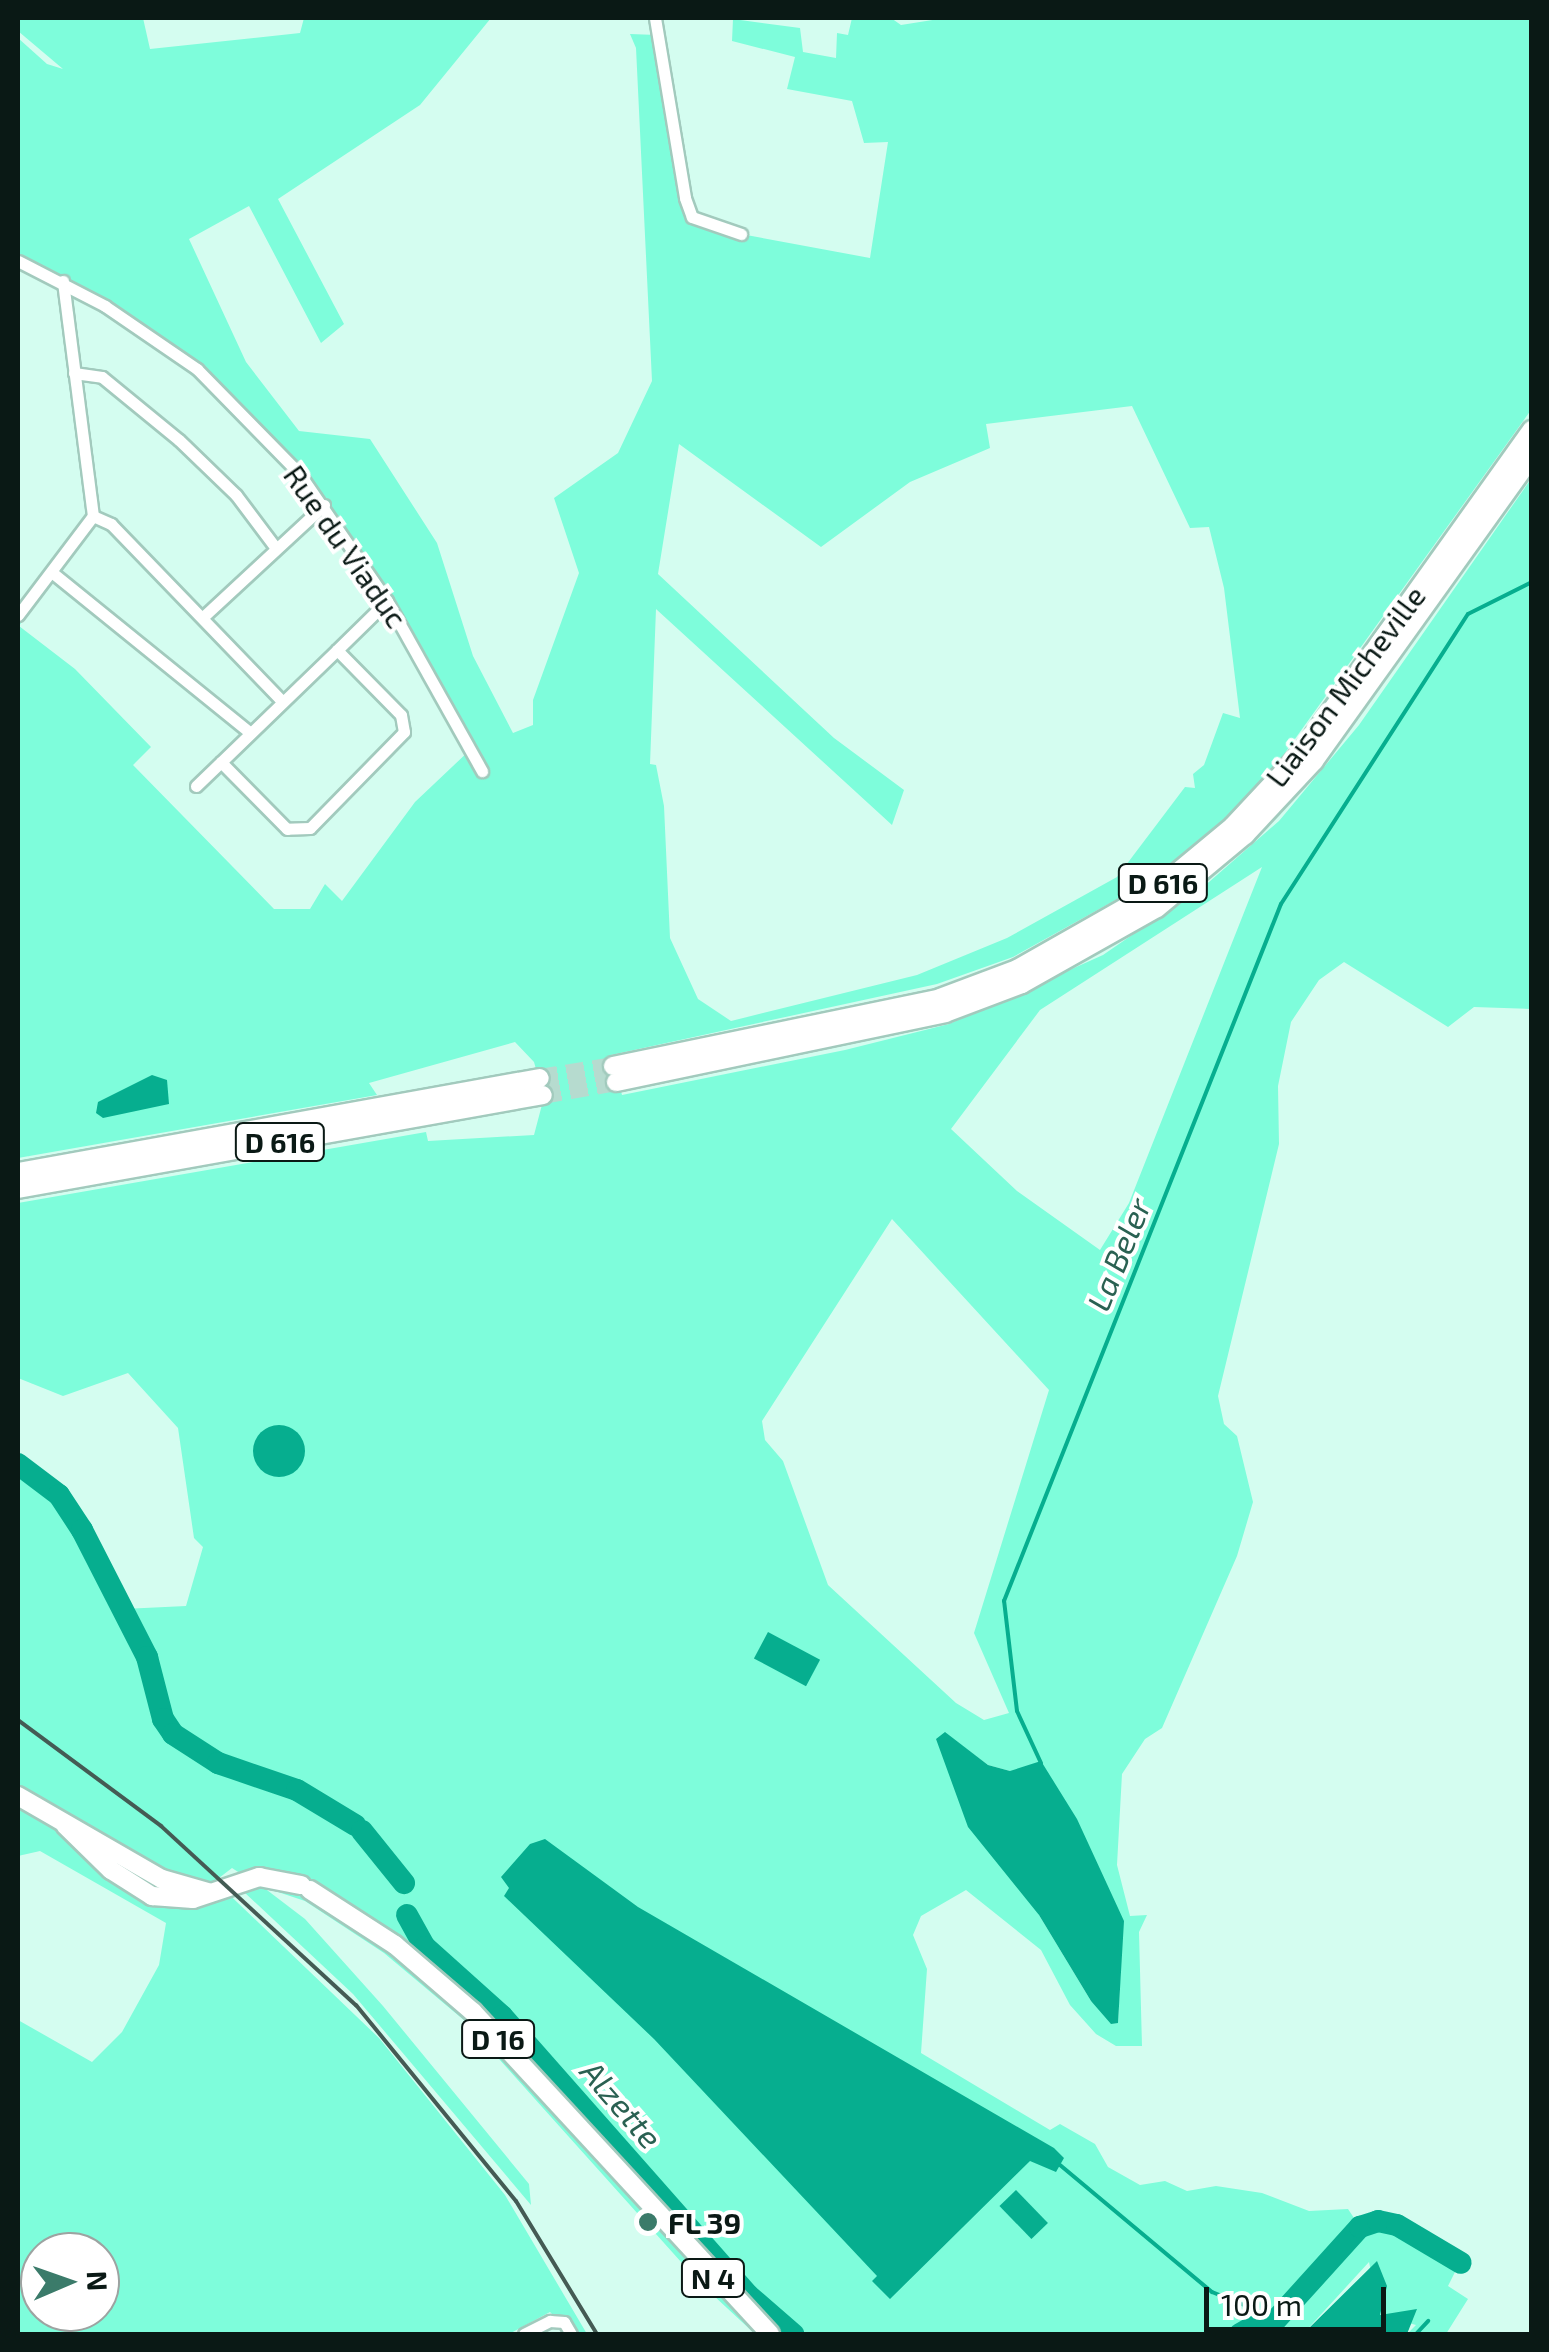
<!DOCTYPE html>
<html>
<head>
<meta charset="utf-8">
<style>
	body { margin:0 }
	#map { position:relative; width:1549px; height:2352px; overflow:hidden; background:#d4fdf0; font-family:"Exo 2",sans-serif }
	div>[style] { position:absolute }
	.green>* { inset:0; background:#7efddb }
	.water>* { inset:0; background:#06ae8f; transform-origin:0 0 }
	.round { border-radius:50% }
	.stream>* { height:4px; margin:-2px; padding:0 2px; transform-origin:2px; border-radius:2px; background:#06ae8f }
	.river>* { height:22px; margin:-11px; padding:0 11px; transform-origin:11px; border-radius:11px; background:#06ae8f }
	.trunk-tunnel>* { height:18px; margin-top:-9px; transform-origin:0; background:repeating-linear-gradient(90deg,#b6dbcf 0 18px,transparent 0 27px) }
	.roads { filter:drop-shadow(2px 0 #a2cabd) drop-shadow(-2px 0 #a2cabd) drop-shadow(0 2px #a2cabd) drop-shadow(0 -2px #a2cabd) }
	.minor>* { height:11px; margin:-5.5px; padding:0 5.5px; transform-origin:5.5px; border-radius:5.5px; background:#fff }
	.primary>* { height:18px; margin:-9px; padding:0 9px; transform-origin:9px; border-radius:9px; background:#fff }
	.trunk>* { height:18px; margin:-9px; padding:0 9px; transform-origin:9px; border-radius:9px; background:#fff }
	.rail>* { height:4px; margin:-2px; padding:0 2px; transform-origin:2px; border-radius:2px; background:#445b54 }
	.dots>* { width:28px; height:28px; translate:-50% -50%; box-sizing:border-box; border:5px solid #fff; border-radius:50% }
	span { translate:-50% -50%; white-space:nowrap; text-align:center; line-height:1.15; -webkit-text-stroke:8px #fff; paint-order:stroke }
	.shield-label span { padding:2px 8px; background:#fff; border:2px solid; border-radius:8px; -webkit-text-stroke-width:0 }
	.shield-label { font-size:28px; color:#0a1915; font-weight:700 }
	.street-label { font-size:30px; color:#0a1915 }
	.poi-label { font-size:30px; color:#0a1915; font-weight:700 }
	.left { translate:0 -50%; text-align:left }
	.water-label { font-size:32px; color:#2a6152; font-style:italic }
	.frame { position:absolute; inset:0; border:20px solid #0a1915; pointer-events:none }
	.north { position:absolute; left:20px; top:2232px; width:100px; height:100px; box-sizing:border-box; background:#fff; border:2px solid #9da3a1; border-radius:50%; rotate:88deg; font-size:28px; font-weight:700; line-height:40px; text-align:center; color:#0a1915 }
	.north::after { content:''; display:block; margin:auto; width:35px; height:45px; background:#3b7b6a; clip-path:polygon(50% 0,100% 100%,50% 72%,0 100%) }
	.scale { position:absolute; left:1204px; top:2287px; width:182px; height:45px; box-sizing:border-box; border:5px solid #0a1915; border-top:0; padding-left:12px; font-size:30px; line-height:35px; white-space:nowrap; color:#0a1915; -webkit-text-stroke:8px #fff; paint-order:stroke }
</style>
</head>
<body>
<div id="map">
	<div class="green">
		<div style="clip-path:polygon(evenodd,18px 18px,143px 18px,150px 49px,300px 33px,304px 18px,491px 18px,420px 105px,278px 199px,344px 324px,321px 343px,249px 206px,189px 239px,246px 362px,299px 431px,370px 439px,437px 543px,473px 656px,513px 733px,533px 725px,533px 700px,579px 573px,554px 498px,618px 453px,652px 381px,636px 48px,630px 34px,657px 35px,693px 217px,741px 234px,870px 258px,888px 142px,864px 143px,852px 101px,787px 89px,795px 57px,732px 41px,733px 19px,800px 28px,803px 52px,836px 58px,837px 33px,848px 35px,852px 18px,891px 18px,901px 25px,945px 18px,1531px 18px,1531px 410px,1282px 757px,1225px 818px,1148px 882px,1013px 957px,937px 984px,611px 1055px,622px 1095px,845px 1050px,949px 1024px,1103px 955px,1209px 882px,1279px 821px,1359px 725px,1531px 479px,1531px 1009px,1474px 1007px,1448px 1027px,1344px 962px,1319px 980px,1291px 1022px,1278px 1086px,1279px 1144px,1218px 1396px,1224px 1424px,1237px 1436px,1253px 1502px,1237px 1556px,1162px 1728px,1145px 1739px,1122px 1774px,1117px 1865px,1130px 1916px,1147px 1915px,1139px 1932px,1142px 2046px,1116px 2046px,1096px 2034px,1070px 2005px,1041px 1950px,966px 1890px,921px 1916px,913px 1935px,927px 1969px,921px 2053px,1050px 2130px,1060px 2124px,1095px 2144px,1108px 2167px,1140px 2185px,1165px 2181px,1187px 2191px,1216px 2186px,1262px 2193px,1309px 2211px,1348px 2209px,1360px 2227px,1389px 2226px,1456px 2270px,1448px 2286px,1468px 2299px,1446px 2334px,1407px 2334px,1416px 2325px,1380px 2315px,1369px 2262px,1303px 2334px,755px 2334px,699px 2282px,465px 2021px,384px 1953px,305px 1901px,263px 1887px,305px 1919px,383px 2006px,529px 2184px,531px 2205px,353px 1994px,244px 1892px,260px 1886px,232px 1868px,215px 1881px,379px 2038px,505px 2195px,587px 2334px,571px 2334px,550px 2312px,509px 2334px,18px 2334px,18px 2020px,92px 2062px,122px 2032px,159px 1965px,166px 1923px,40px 1851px,18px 1856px,18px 1464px,59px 1495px,123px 1609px,186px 1606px,203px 1547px,194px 1538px,178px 1428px,128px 1373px,63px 1396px,18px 1378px,18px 1203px,426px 1132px,428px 1141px,534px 1135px,544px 1097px,534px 1062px,515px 1042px,369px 1083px,377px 1095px,18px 1158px,18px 600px,28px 613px,19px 626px,75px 669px,151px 747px,133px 765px,274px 909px,310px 909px,325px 884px,342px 901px,415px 802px,471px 749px,324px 505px,197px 369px,105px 306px,18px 261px,18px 38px,47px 64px,63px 69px,18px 31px,18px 18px,1132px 406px,1190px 528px,1209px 527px,1224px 588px,1240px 718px,1223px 713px,1204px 765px,1193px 774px,1195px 788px,1185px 787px,1117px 877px,1007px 938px,917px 975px,731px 1021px,698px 999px,670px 938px,664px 806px,656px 765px,650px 764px,656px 609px,892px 825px,904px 790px,834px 738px,658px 574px,679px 444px,821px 547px,910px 482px,990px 448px,986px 424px,1132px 406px,18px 18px,1262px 867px,1129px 1203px,1100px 1250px,1017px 1191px,951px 1129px,1040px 1010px,1262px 867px,18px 18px,892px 1219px,1049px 1390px,974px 1633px,1009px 1713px,984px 1720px,956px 1703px,828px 1585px,783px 1461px,765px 1440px,762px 1421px,892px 1219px,18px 18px,945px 1733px,988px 1765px,1010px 1771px,1123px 1921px,1118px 2023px,1091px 2001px,1039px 1915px,945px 1733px,18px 18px,40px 2252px,100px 2252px,100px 2312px,40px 2312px,40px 2252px)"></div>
	</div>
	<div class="water">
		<div style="clip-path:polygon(152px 1075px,167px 1080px,169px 1104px,103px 1118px,96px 1113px,98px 1102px)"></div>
		<div class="round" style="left:253px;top:1425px;width:52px;height:52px"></div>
		<div style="left:768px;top:1632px;width:59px;height:30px;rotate:28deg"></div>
		<div style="clip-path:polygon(945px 1732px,988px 1765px,1010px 1771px,1041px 1761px,1077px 1819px,1124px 1921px,1118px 2023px,1111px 2024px,1091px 2001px,1039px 1915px,968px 1827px,936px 1739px)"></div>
		<div style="clip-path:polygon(545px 1839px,638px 1907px,1054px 2148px,1064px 2158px,1056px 2172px,1030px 2161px,890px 2299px,872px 2281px,877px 2276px,654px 2039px,504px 1896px,509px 1888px,501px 1877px,530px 1844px)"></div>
		<div style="left:1016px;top:2190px;width:46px;height:23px;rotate:46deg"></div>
		<div style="clip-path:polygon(1377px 2261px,1387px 2286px,1380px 2315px,1417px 2309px,1407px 2334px,1303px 2334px)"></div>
	</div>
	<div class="stream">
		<div style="left:1041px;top:1763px;width:57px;rotate:-114.8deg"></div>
		<div style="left:1017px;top:1711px;width:111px;rotate:-96.7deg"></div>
		<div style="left:1004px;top:1601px;width:750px;rotate:-68.33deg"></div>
		<div style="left:1281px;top:904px;width:345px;rotate:-57.2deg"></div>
		<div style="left:1468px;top:614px;width:72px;rotate:-26.6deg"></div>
		<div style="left:1060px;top:2165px;width:198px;rotate:39.9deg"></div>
		<div style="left:1212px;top:2292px;width:69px;rotate:22.1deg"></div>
		<div style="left:1263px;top:2334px;width:3px;rotate:-45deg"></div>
		<div style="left:1416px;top:2334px;width:18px;rotate:-47deg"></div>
	</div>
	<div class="river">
		<div style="left:18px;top:1464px;width:51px;rotate:37.1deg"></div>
		<div style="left:59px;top:1495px;width:42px;rotate:56.7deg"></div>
		<div style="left:82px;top:1530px;width:143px;rotate:62.9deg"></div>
		<div style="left:147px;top:1657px;width:64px;rotate:75.5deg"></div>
		<div style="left:163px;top:1719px;width:18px;rotate:56deg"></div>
		<div style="left:173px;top:1734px;width:54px;rotate:32.8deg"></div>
		<div style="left:218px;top:1763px;width:83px;rotate:18.9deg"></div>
		<div style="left:297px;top:1790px;width:68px;rotate:31.1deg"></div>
		<div style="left:362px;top:1831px;width:67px;rotate:51.1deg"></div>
		<div style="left:407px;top:1915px;width:37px;rotate:61deg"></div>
		<div style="left:425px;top:1947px;width:103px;rotate:41.9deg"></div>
		<div style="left:502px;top:2016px;width:372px;rotate:48.6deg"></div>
		<div style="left:748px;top:2295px;width:60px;rotate:40.9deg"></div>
		<div style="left:1240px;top:2334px;width:16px;rotate:-30deg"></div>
		<div style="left:1254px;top:2326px;width:13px;rotate:29deg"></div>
		<div style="left:1265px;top:2332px;width:142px;rotate:-47.9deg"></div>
		<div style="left:1360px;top:2227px;width:19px;rotate:-18deg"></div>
		<div style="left:1378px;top:2221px;width:19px;rotate:12deg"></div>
		<div style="left:1397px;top:2225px;width:74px;rotate:30.7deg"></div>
	</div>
	<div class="trunk-tunnel">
		<div style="left:540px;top:1078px;width:74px;rotate:-9.3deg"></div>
		<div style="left:543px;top:1095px;width:74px;rotate:-10.1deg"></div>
	</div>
	<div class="roads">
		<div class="minor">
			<div style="left:655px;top:18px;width:182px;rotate:80.5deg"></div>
			<div style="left:685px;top:198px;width:20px;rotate:70deg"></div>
			<div style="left:692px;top:217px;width:52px;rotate:19.1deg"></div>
			<div style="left:18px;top:261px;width:98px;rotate:27.3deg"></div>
			<div style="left:105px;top:306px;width:112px;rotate:34.4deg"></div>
			<div style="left:197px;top:369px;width:146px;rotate:45.6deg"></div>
			<div style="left:299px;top:473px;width:155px;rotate:55.5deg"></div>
			<div style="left:387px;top:601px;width:195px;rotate:60.8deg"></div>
			<div style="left:74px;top:373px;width:28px;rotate:8deg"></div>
			<div style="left:102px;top:377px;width:99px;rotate:39.3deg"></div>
			<div style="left:179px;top:440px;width:79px;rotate:44deg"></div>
			<div style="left:236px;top:495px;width:65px;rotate:53.1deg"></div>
			<div style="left:93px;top:516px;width:20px;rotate:24deg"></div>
			<div style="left:111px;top:524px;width:246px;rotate:46deg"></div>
			<div style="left:54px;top:574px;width:252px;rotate:39deg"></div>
			<div style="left:18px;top:615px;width:124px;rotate:-52.9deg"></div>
			<div style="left:93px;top:516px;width:237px;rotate:-97.3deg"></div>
			<div style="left:203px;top:617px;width:165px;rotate:-42.8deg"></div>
			<div style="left:337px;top:650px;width:91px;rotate:45.4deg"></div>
			<div style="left:401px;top:715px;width:17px;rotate:80deg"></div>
			<div style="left:404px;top:732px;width:134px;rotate:134.4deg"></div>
			<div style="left:310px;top:828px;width:23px;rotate:178deg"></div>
			<div style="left:287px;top:829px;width:94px;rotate:-134.6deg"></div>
			<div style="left:221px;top:762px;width:161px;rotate:-44deg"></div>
			<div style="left:337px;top:650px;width:70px;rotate:-44.4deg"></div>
			<div style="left:196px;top:786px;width:35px;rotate:-44deg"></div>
			<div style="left:524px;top:2334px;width:29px;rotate:-27deg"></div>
			<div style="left:550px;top:2321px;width:14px;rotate:4deg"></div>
			<div style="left:564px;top:2322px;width:14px;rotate:60deg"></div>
		</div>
		<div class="primary">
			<div style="left:18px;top:1796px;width:166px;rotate:30deg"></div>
			<div style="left:162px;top:1879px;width:48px;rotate:15.8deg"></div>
			<div style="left:65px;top:1825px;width:64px;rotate:44.4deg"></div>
			<div style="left:111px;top:1870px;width:49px;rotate:32.4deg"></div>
			<div style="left:152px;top:1896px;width:41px;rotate:4.2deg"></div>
			<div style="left:193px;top:1899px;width:70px;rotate:-18.4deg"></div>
			<div style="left:259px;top:1877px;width:43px;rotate:10.8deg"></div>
			<div style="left:310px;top:1890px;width:101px;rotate:32.9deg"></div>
			<div style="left:395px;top:1945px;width:103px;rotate:40.7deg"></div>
			<div style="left:473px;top:2012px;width:438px;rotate:47.3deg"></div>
		</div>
		<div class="trunk">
			<div style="left:613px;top:1066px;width:334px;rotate:-11.7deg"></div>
			<div style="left:940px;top:998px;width:82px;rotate:-20.6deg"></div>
			<div style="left:1017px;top:969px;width:160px;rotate:-29.6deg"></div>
			<div style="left:1156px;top:890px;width:100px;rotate:-39.7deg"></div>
			<div style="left:1233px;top:826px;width:101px;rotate:-47deg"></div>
			<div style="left:1302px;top:752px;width:396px;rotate:-54.5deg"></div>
			<div style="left:616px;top:1082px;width:336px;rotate:-11.8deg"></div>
			<div style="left:945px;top:1013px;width:82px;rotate:-20.6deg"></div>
			<div style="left:1022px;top:984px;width:155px;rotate:-29.4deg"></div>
			<div style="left:1157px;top:908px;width:114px;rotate:-39.7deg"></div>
			<div style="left:1245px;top:835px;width:101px;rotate:-47deg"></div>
			<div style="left:1314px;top:761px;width:375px;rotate:-54.4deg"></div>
			<div style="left:18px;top:1172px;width:530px;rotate:-10.21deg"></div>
			<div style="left:18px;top:1189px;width:533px;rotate:-10.15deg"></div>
		</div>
	</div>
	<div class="rail">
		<div style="left:18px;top:1720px;width:178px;rotate:36.5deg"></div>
		<div style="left:161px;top:1826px;width:265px;rotate:42.6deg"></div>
		<div style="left:356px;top:2005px;width:253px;rotate:50.8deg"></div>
		<div style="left:516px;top:2201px;width:156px;rotate:58.7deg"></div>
	</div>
	<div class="dots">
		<div style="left:648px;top:2222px;background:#3b7b6a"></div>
	</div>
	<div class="shield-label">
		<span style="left:1163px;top:883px">D 616</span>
		<span style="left:280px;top:1142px">D 616</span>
		<span style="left:498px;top:2039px">D 16</span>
		<span style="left:713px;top:2278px">N 4</span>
	</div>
	<div class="street-label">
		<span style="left:346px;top:546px;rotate:55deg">Rue du Viaduc</span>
		<span style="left:1345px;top:686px;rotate:-53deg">Liaison Micheville</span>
	</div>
	<div class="poi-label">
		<span class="left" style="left:668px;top:2222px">FL 39</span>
	</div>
	<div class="water-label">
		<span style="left:1118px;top:1254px;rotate:-68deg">La Beler</span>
		<span style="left:622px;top:2104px;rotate:49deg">Alzette</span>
	</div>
	<div class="frame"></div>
	<div class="north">N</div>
	<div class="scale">100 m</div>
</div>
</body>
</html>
